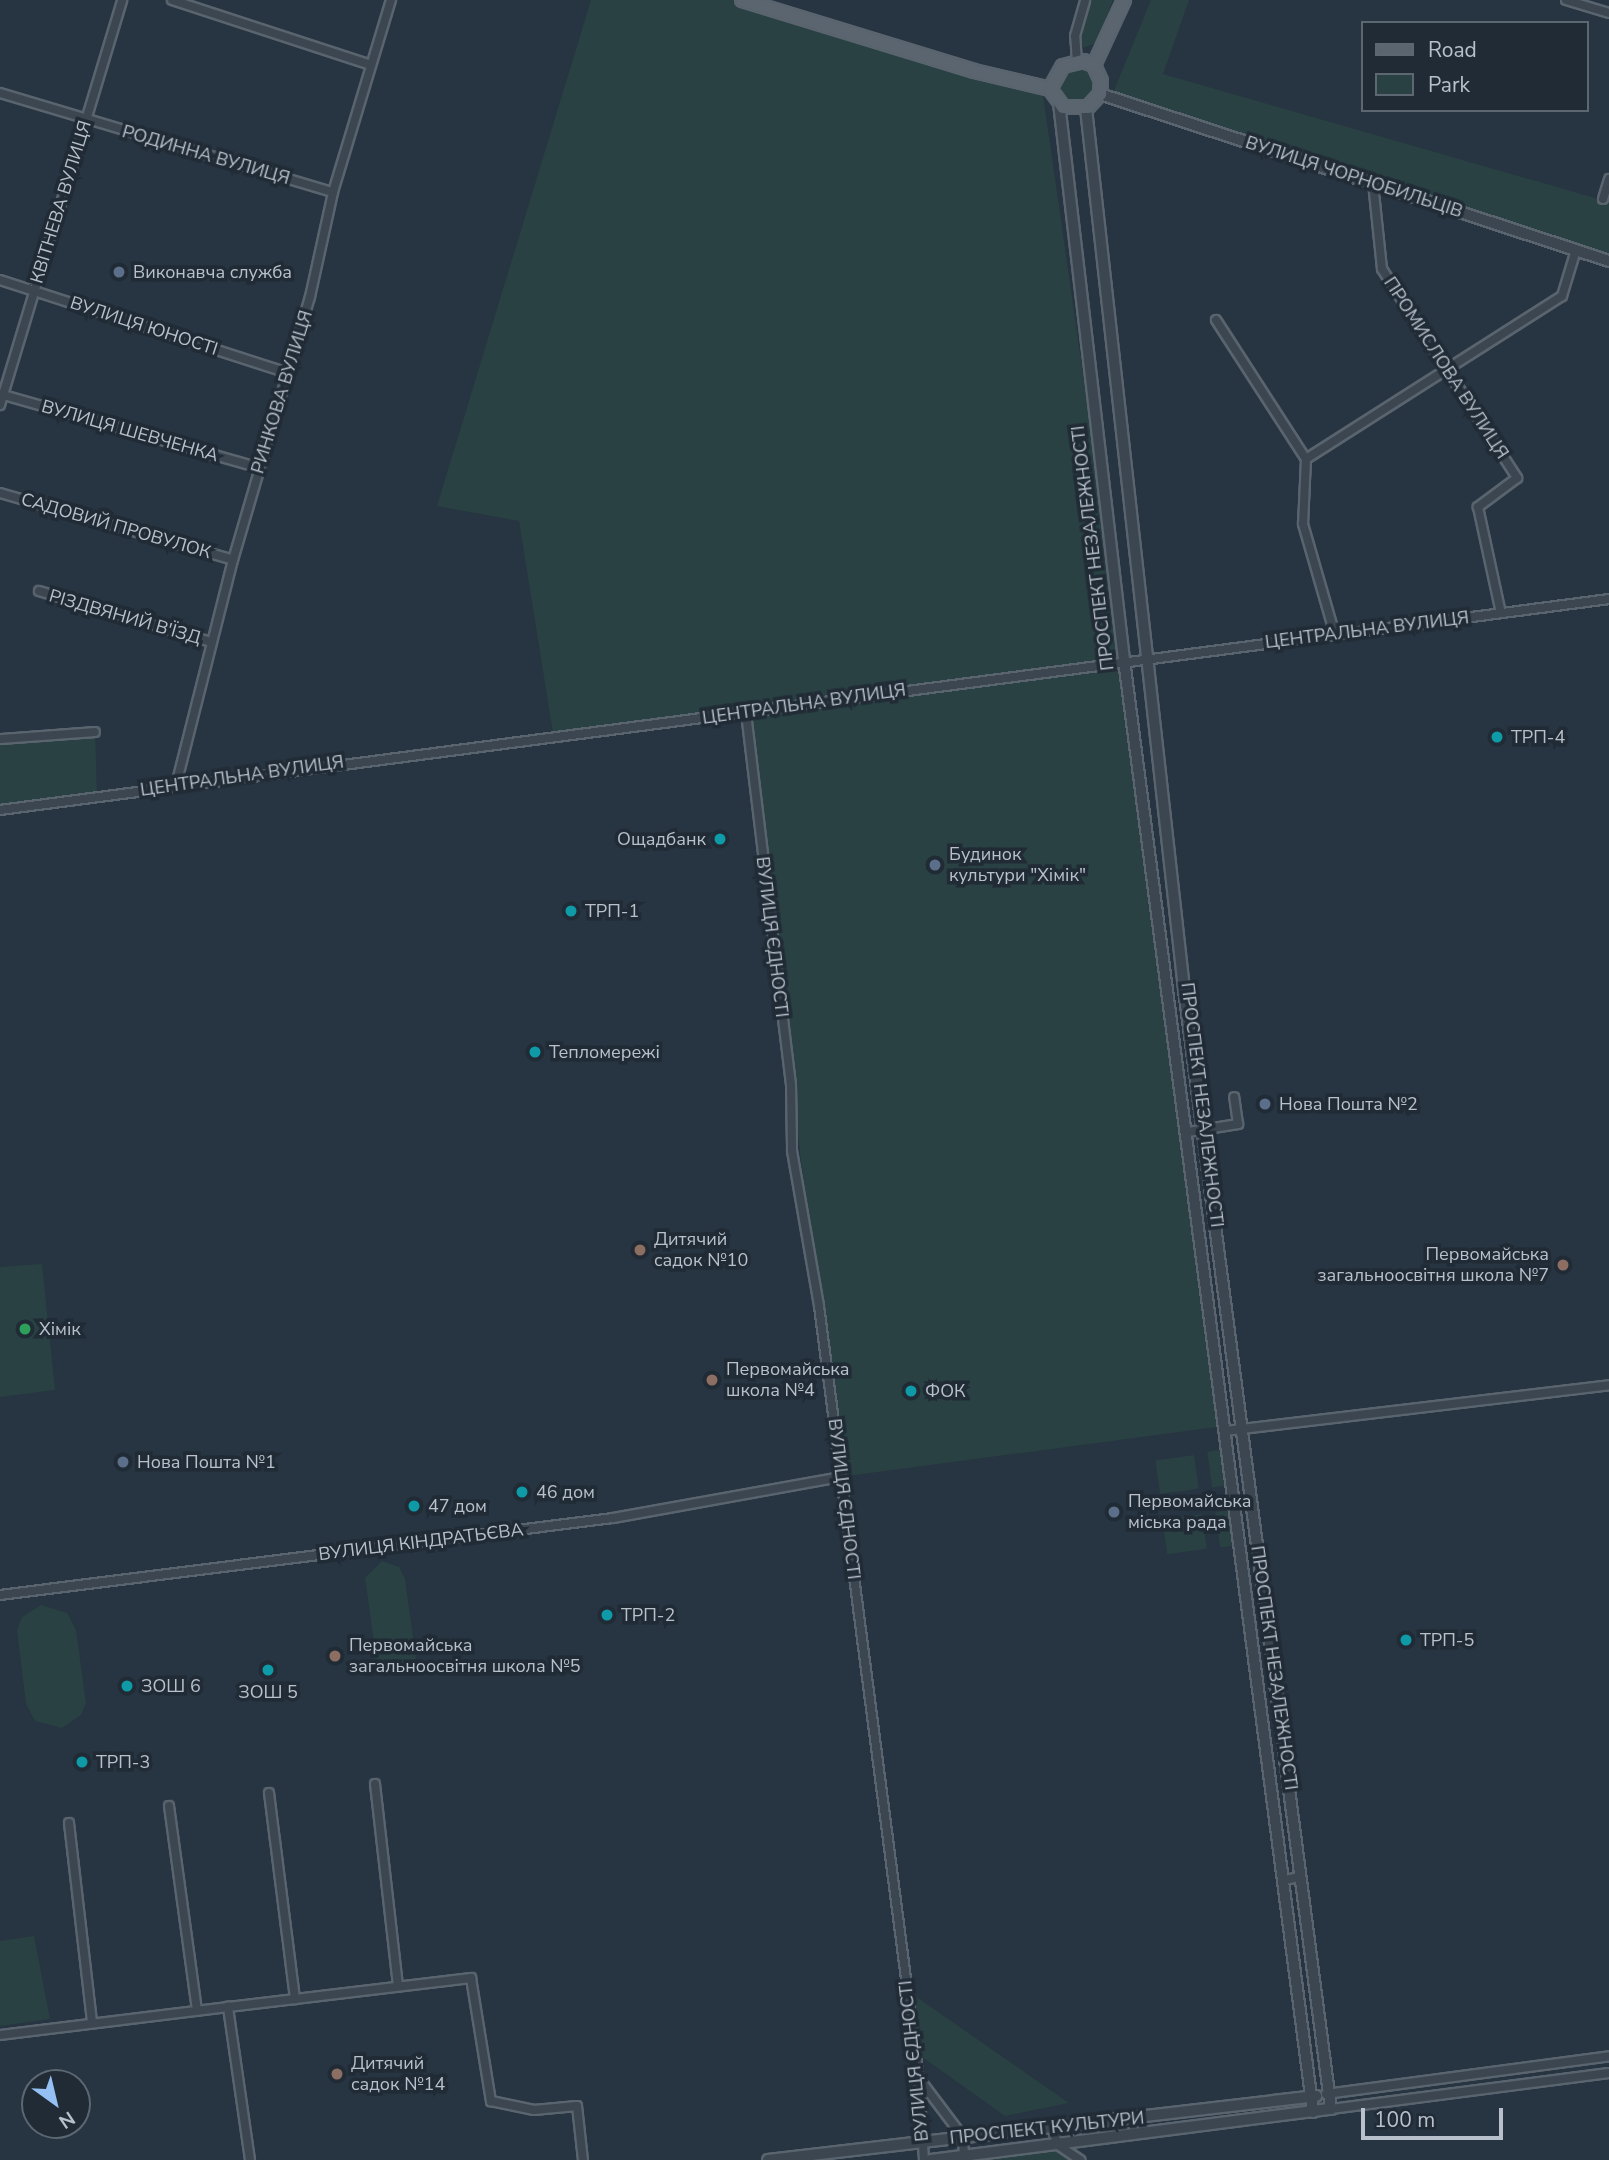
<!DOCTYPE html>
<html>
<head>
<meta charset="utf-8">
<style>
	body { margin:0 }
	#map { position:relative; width:1609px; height:2160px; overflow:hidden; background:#273441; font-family:"Nunito Sans",sans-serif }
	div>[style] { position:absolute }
	.green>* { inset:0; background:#294142; transform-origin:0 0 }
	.roads { filter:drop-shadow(2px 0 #59646e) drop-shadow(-2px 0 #59646e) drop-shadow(0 2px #59646e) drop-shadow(0 -2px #59646e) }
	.minor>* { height:8px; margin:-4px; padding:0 4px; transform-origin:4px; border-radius:4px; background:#3b4650 }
	.tertiary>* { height:10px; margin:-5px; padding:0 5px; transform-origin:5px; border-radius:5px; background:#3b4650 }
	.primary>* { height:12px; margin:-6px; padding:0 6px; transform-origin:6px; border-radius:6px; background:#5a6570 }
	.dots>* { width:19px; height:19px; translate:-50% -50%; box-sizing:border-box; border:4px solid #202b36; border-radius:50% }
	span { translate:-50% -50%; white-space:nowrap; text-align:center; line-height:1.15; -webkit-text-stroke:7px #202b36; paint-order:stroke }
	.street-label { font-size:18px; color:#b8c1cb }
	.poi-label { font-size:18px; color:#b8c1cb }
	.left { translate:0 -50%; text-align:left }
	.right { translate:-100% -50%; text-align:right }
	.legend { position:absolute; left:1361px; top:21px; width:228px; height:91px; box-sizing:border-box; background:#202b36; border:2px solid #5d6772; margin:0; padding:9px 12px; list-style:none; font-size:21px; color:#b8c1cb }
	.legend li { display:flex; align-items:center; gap:14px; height:35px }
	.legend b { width:35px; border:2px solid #5d6772 }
	.north { position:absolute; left:21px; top:2069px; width:70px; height:70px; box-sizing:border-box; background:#202b36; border:2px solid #5d6772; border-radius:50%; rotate:146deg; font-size:19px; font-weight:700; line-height:28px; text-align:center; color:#b8c1cb }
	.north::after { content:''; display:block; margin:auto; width:24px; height:32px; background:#94c0f4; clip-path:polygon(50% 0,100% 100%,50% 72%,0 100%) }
	.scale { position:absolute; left:1361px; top:2108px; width:142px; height:32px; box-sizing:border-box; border:4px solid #b8c1cb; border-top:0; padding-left:9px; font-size:21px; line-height:24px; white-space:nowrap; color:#b8c1cb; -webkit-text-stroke:5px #202b36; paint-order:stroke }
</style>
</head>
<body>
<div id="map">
	<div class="green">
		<div style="clip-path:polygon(591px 0,742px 0,1042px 88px,1124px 660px,1224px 1426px,840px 1477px,746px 714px,553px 733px,519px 521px,437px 506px)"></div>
		<div style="clip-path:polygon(1085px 0,1113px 0,1097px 43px,1076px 50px)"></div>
		<div style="clip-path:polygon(1151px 0,1189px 0,1163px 74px,1609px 202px,1609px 261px,1111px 98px)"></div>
		<div style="clip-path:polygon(1073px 62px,1099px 72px,1095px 102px,1063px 107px,1054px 78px)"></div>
		<div style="clip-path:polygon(95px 732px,97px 796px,0 810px,0 739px)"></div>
		<div style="clip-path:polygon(42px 1264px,55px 1390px,0 1397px,0 1267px)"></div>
		<div style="left:1227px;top:1449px;width:36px;height:20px;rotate:82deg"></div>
		<div style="left:1194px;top:1455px;width:34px;height:39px;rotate:82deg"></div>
		<div style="left:1236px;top:1509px;width:36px;height:21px;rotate:82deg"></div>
		<div style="left:1202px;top:1514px;width:35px;height:40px;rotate:82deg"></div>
		<div style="clip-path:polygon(382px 1561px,399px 1567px,405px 1579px,416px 1659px,399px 1675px,381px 1669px,376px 1657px,365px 1578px)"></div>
		<div style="clip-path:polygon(41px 1605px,67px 1613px,76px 1630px,86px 1703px,81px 1715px,62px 1728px,35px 1721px,26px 1704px,17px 1630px,22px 1617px)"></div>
		<div style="clip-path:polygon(34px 1936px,50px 2019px,0 2026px,0 1941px)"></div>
		<div style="clip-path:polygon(908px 1991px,1069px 2103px,1005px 2116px,915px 2052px)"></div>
		<div style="clip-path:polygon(1058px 2145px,1080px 2160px,931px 2160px)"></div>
	</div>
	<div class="roads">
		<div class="minor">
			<div style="left:172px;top:0;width:209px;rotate:18.1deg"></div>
			<div style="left:1566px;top:0;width:45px;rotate:16.8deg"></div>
			<div style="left:1077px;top:62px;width:26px;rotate:-94deg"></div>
			<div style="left:1075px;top:36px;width:37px;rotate:-74deg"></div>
			<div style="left:0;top:93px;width:347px;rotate:16.6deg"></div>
			<div style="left:1373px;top:183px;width:86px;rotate:84deg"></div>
			<div style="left:1382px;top:269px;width:249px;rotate:57.1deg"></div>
			<div style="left:1517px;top:478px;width:49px;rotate:143.4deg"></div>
			<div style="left:1478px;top:507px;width:108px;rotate:77.8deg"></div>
			<div style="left:1603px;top:199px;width:21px;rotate:-73deg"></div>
			<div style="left:0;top:280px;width:303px;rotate:17.9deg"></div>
			<div style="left:1216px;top:320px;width:166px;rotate:57.1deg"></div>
			<div style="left:1306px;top:459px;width:65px;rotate:92.6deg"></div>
			<div style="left:1303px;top:524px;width:116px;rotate:73.9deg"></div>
			<div style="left:0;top:394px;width:269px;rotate:15.9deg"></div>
			<div style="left:0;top:405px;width:423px;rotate:-73.2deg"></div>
			<div style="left:1306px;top:459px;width:303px;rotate:-32.5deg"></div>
			<div style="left:1562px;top:296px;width:48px;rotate:-73.1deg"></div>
			<div style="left:0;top:493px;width:242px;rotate:16deg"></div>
			<div style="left:39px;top:591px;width:179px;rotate:16.5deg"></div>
			<div style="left:746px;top:713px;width:374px;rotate:83.1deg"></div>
			<div style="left:791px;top:1084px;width:67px;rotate:89.1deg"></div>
			<div style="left:792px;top:1151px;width:157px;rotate:80.1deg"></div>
			<div style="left:819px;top:1306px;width:779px;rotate:82.63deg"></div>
			<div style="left:919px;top:2079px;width:81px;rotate:86.5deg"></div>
			<div style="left:0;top:739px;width:95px;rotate:-4.2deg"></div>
			<div style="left:176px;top:785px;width:232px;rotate:-75.8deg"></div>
			<div style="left:233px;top:560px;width:274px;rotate:-73.7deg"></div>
			<div style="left:310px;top:297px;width:107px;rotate:-77.6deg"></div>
			<div style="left:333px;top:192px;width:201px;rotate:-73.2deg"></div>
			<div style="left:0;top:810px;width:1623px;rotate:-7.47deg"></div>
			<div style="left:1188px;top:1132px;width:51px;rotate:-9.1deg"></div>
			<div style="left:1238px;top:1124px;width:27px;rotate:-98deg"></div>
			<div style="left:1224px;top:1426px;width:5px;rotate:79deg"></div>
			<div style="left:1225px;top:1431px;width:387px;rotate:-6.8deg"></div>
			<div style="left:0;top:1595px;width:618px;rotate:-7.16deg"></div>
			<div style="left:613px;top:1518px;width:231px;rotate:-10.2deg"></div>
			<div style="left:375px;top:1784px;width:203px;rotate:83.5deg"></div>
			<div style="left:269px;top:1793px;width:208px;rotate:82.8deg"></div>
			<div style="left:169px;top:1806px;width:206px;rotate:82.2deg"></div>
			<div style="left:69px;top:1823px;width:201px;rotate:83.4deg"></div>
			<div style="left:1285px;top:1880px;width:14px;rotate:-12deg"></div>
			<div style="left:0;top:2035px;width:230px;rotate:-7deg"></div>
			<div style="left:920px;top:2080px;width:71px;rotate:53deg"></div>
			<div style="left:963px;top:2137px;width:20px;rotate:87deg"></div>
			<div style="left:1326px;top:2094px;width:286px;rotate:-7.6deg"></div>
			<div style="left:1331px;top:2109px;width:280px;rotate:-7.4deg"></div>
			<div style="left:1052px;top:2127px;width:19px;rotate:72deg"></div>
			<div style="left:1058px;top:2145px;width:27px;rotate:34deg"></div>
			<div style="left:250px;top:2160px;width:155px;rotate:-98.2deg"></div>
			<div style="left:228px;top:2007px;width:245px;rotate:-6.8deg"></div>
			<div style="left:471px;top:1978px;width:125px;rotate:80.8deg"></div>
			<div style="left:491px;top:2101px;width:44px;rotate:11.8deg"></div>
			<div style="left:534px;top:2110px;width:43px;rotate:-5.3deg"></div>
			<div style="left:577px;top:2106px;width:54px;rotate:83.7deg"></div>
		</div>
		<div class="tertiary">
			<div style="left:1100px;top:94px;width:536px;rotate:18.16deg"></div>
			<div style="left:1059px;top:103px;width:561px;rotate:83.34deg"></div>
			<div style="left:1124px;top:660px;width:1464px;rotate:82.58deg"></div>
			<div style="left:768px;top:2160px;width:552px;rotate:-6.66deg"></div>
			<div style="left:931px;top:2160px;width:403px;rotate:-7.3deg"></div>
			<div style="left:1331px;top:2109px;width:1130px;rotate:-97.48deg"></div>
			<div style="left:1184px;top:989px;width:886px;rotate:-96.35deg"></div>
		</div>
		<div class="primary">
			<div style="left:742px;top:0;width:243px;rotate:17deg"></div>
			<div style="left:974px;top:71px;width:78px;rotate:13.3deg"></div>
			<div style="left:1094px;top:65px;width:72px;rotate:-65.2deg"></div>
			<div style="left:1050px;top:89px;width:22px;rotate:54deg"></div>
			<div style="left:1063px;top:107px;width:25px"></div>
			<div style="left:1088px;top:107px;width:18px;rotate:-47deg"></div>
			<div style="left:1100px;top:94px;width:13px;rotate:-86deg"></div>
			<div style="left:1101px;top:81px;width:17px;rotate:-114deg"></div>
			<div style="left:1050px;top:89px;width:26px;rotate:-61deg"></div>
			<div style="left:1063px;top:66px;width:21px;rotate:-14deg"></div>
			<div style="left:1083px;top:61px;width:12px;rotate:20deg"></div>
		</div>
	</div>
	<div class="dots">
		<div style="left:119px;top:272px;background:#5c6f8a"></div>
		<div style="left:1497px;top:737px;background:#0f9aa8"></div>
		<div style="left:720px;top:839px;background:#0f9aa8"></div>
		<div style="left:935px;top:865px;background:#5c6f8a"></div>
		<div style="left:571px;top:911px;background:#0f9aa8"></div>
		<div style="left:535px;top:1052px;background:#0f9aa8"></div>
		<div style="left:1265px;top:1104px;background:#5c6f8a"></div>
		<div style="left:640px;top:1250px;background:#8d6e63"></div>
		<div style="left:1563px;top:1265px;background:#8d6e63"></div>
		<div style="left:25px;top:1329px;background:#2e9e5b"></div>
		<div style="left:712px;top:1380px;background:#8d6e63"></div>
		<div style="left:911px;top:1391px;background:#0f9aa8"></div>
		<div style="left:123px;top:1462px;background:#5c6f8a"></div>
		<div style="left:522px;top:1492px;background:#0f9aa8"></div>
		<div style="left:414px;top:1506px;background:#0f9aa8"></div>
		<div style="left:1114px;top:1512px;background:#5c6f8a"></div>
		<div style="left:607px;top:1615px;background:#0f9aa8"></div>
		<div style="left:1406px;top:1640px;background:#0f9aa8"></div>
		<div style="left:335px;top:1656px;background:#8d6e63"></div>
		<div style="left:268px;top:1670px;background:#0f9aa8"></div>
		<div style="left:127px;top:1686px;background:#0f9aa8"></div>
		<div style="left:82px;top:1762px;background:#0f9aa8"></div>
		<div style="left:337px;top:2074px;background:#8d6e63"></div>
	</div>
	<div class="street-label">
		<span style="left:206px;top:155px;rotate:16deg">РОДИННА ВУЛИЦЯ</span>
		<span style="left:1354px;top:177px;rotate:18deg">ВУЛИЦЯ ЧОРНОБИЛЬЦІВ</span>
		<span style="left:61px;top:202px;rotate:-73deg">КВІТНЕВА ВУЛИЦЯ</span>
		<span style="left:144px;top:326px;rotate:18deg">ВУЛИЦЯ ЮНОСТІ</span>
		<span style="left:1446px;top:368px;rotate:57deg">ПРОМИСЛОВА ВУЛИЦЯ</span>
		<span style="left:282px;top:392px;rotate:-73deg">РИНКОВА ВУЛИЦЯ</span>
		<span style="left:130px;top:431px;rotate:16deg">ВУЛИЦЯ ШЕВЧЕНКА</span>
		<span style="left:116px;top:526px;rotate:16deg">САДОВИЙ ПРОВУЛОК</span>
		<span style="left:1093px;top:548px;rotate:-97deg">ПРОСПЕКТ НЕЗАЛЕЖНОСТІ</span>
		<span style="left:125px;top:617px;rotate:16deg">РІЗДВЯНИЙ В'ЇЗД</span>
		<span style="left:1367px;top:630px;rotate:-7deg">ЦЕНТРАЛЬНА ВУЛИЦЯ</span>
		<span style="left:804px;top:704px;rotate:-8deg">ЦЕНТРАЛЬНА ВУЛИЦЯ</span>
		<span style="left:242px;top:776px;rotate:-8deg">ЦЕНТРАЛЬНА ВУЛИЦЯ</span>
		<span style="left:772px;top:937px;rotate:83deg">ВУЛИЦЯ ЄДНОСТІ</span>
		<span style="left:1202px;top:1105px;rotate:83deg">ПРОСПЕКТ НЕЗАЛЕЖНОСТІ</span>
		<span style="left:844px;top:1499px;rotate:83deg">ВУЛИЦЯ ЄДНОСТІ</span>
		<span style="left:421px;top:1542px;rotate:-7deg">ВУЛИЦЯ КІНДРАТЬЄВА</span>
		<span style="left:1274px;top:1668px;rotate:82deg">ПРОСПЕКТ НЕЗАЛЕЖНОСТІ</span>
		<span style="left:914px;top:2061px;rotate:-96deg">ВУЛИЦЯ ЄДНОСТІ</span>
		<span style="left:1047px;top:2128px;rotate:-6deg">ПРОСПЕКТ КУЛЬТУРИ</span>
	</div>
	<div class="poi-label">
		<span class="left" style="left:133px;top:272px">Виконавча служба</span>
		<span class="left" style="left:1511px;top:737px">ТРП-4</span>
		<span class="right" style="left:706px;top:839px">Ощадбанк</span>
		<span class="left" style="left:949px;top:865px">Будинок<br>культури "Хімік"</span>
		<span class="left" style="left:585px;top:911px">ТРП-1</span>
		<span class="left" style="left:549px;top:1052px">Тепломережі</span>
		<span class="left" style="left:1279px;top:1104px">Нова Пошта №2</span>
		<span class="left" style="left:654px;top:1250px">Дитячий<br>садок №10</span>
		<span class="right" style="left:1549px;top:1265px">Первомайська<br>загальноосвітня школа №7</span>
		<span class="left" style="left:39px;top:1329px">Хімік</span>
		<span class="left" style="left:726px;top:1380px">Первомайська<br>школа №4</span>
		<span class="left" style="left:925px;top:1391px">ФОК</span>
		<span class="left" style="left:137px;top:1462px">Нова Пошта №1</span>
		<span class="left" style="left:536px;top:1492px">46 дом</span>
		<span class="left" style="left:1128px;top:1512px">Первомайська<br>мiська рада</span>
		<span class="left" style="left:428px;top:1506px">47 дом</span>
		<span class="left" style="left:621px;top:1615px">ТРП-2</span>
		<span class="left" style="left:1420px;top:1640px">ТРП-5</span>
		<span class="left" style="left:349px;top:1656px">Первомайська<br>загальноосвітня школа №5</span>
		<span class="left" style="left:141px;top:1686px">ЗОШ 6</span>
		<span style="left:268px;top:1692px">ЗОШ 5</span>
		<span class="left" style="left:96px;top:1762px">ТРП-3</span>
		<span class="left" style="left:351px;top:2074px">Дитячий<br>садок №14</span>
	</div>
	<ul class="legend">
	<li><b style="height:9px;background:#5a6570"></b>Road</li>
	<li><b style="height:19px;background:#294142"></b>Park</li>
	</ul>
	<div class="north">N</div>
	<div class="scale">100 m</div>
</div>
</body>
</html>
